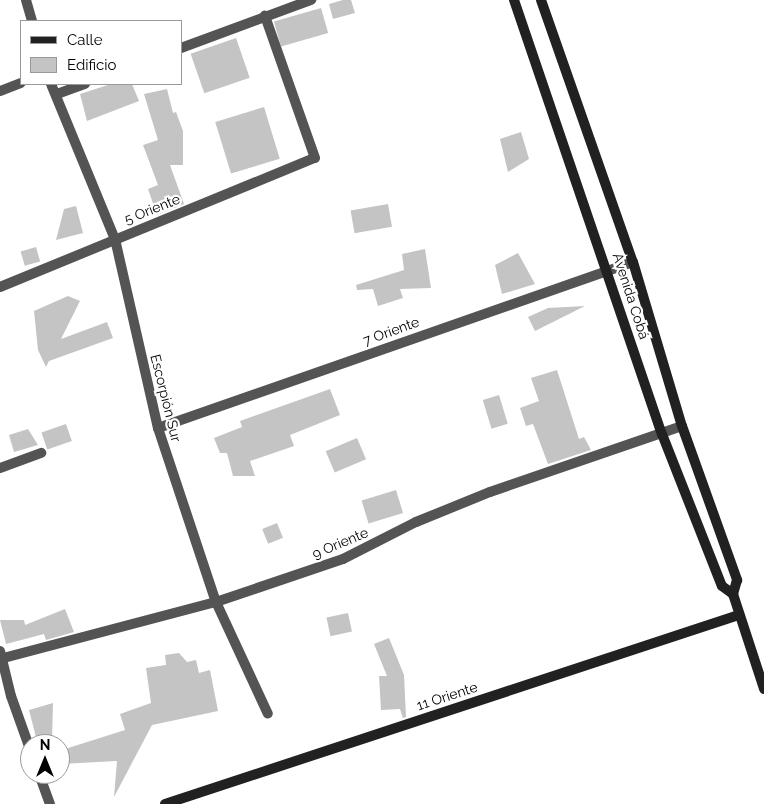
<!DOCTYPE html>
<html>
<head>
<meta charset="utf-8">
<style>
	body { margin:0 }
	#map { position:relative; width:764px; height:804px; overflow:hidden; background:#fff; font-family:Raleway,sans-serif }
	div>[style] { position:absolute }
	.building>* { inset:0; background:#c4c4c4; transform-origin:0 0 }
	.street>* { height:10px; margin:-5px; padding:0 5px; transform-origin:5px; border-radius:5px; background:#545454 }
	.secondary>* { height:10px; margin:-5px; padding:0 5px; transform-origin:5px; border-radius:5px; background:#212121 }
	span { translate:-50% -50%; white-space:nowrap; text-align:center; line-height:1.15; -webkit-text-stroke:4.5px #fff; paint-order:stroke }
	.street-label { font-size:14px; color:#000 }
	.legend { position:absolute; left:20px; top:20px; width:162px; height:65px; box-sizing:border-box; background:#fff; border:1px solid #999; margin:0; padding:6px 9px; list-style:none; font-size:15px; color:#000 }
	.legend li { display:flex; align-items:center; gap:10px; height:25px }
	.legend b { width:25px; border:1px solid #999 }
	.north { position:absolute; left:20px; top:734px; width:50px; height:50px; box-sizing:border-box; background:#fff; border:1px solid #999; border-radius:50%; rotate:0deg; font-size:14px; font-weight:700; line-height:20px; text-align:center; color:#000 }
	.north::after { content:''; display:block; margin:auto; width:18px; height:22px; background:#000; clip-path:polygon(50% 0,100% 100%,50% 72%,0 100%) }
</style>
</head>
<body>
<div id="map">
	<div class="building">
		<div style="clip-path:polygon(343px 0,351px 0,355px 13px,333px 19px,329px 4px)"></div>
		<div style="left:321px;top:8px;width:26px;height:49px;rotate:74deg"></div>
		<div style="left:236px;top:38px;width:42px;height:48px;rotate:71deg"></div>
		<div style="clip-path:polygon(111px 84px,132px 84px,139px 101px,87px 121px,80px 94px)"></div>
		<div style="clip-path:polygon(167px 89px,173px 113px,176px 112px,183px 131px,183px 165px,170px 165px,184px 204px,157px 215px,148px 189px,158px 185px,143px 145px,158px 140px,144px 94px)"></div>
		<div style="left:264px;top:107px;width:54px;height:51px;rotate:73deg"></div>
		<div style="clip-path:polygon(521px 132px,529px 159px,508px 172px,500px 139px)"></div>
		<div style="left:388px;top:204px;width:23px;height:38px;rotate:80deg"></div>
		<div style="clip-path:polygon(76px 206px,83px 233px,56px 240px,64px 209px)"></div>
		<div style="left:36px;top:247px;width:15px;height:16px;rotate:74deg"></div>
		<div style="clip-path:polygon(425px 249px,431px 288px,400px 289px,403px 298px,378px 306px,373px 289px,357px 290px,356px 285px,404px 270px,402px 254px)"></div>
		<div style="clip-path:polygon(518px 253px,535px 284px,502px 294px,495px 265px)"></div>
		<div style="clip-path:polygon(68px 296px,80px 301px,61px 339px,107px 322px,113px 338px,49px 361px,46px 367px,38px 350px,34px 311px)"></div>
		<div style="clip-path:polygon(585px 306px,535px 331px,528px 317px,548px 308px)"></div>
		<div style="clip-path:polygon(557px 370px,579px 439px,584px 437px,591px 450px,548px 464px,533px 424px,526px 426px,520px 408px,539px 401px,531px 378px)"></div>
		<div style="clip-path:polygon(330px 389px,340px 415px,290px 435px,294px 446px,250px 461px,255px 476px,233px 476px,227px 453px,220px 453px,214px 438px,242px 427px,240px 421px)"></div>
		<div style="left:499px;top:395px;width:30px;height:17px;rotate:73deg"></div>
		<div style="left:66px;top:424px;width:18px;height:26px;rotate:71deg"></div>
		<div style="clip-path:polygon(28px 429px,38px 445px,14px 452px,9px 435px)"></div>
		<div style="left:357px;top:438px;width:23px;height:34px;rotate:67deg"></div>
		<div style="left:396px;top:490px;width:24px;height:36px;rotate:73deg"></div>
		<div style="left:277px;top:523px;width:16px;height:16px;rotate:68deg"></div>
		<div style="clip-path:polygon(65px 609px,74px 632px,46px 640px,44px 634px,6px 644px,0 620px,24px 620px,25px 625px)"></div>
		<div style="left:348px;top:613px;width:19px;height:22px;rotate:78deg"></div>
		<div style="clip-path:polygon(389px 638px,404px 675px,406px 717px,403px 718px,400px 709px,381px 710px,379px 676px,387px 676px,374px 644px)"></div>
		<div style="clip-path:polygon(179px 653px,187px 662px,196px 660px,199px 673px,210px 670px,218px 711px,152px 725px,114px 797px,117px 761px,61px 764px,65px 749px,125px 730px,120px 714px,151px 703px,146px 668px,166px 665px,165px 655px)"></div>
		<div style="clip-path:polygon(53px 703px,52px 741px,37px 741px,29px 710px)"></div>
	</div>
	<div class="street">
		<div style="left:26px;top:0;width:22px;rotate:74deg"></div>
		<div style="left:181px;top:48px;width:139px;rotate:-20.3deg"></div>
		<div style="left:51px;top:84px;width:168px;rotate:67.6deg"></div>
		<div style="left:115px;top:239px;width:194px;rotate:77.2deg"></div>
		<div style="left:158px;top:428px;width:183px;rotate:71.6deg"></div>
		<div style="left:216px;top:602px;width:123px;rotate:65.1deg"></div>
		<div style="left:0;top:91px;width:22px;rotate:-21deg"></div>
		<div style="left:57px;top:94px;width:30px;rotate:-20deg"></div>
		<div style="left:0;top:287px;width:340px;rotate:-22.3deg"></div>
		<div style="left:315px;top:158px;width:151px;rotate:-109.4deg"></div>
		<div style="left:158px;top:428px;width:503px;rotate:-19.26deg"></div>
		<div style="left:0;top:468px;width:44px;rotate:-20.1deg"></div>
		<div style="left:0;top:651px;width:46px;rotate:76.3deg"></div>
		<div style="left:11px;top:696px;width:56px;rotate:70.3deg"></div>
		<div style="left:0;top:659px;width:223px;rotate:-14.8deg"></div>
		<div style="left:216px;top:602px;width:134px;rotate:-18.7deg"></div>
		<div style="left:343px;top:559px;width:82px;rotate:-26.9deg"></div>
		<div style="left:416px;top:522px;width:80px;rotate:-22.1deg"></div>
		<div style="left:490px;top:492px;width:203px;rotate:-19deg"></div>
		<div style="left:39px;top:774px;width:32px;rotate:70deg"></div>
	</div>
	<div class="secondary">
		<div style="left:514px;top:0;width:459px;rotate:71.2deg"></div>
		<div style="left:662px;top:434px;width:163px;rotate:68.5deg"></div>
		<div style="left:722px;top:586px;width:14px;rotate:36deg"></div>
		<div style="left:541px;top:0;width:278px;rotate:70.7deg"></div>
		<div style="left:633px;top:262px;width:171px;rotate:73.4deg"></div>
		<div style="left:682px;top:426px;width:164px;rotate:70.3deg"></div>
		<div style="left:737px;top:580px;width:15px;rotate:106deg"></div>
		<div style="left:733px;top:594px;width:100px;rotate:71.9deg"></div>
		<div style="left:165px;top:804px;width:604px;rotate:-18.23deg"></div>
	</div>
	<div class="street-label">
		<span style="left:152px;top:209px;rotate:-22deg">5 Oriente</span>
		<span style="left:631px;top:296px;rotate:72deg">Avenida Cobá</span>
		<span style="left:391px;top:331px;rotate:-20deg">7 Oriente</span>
		<span style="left:166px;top:398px;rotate:76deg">Escorpión Sur</span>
		<span style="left:340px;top:543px;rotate:-23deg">9 Oriente</span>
		<span style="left:447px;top:696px;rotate:-18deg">11 Oriente</span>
	</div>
	<ul class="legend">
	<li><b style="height:6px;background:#212121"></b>Calle</li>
	<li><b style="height:14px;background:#c4c4c4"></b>Edificio</li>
	</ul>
	<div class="north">N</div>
</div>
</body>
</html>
